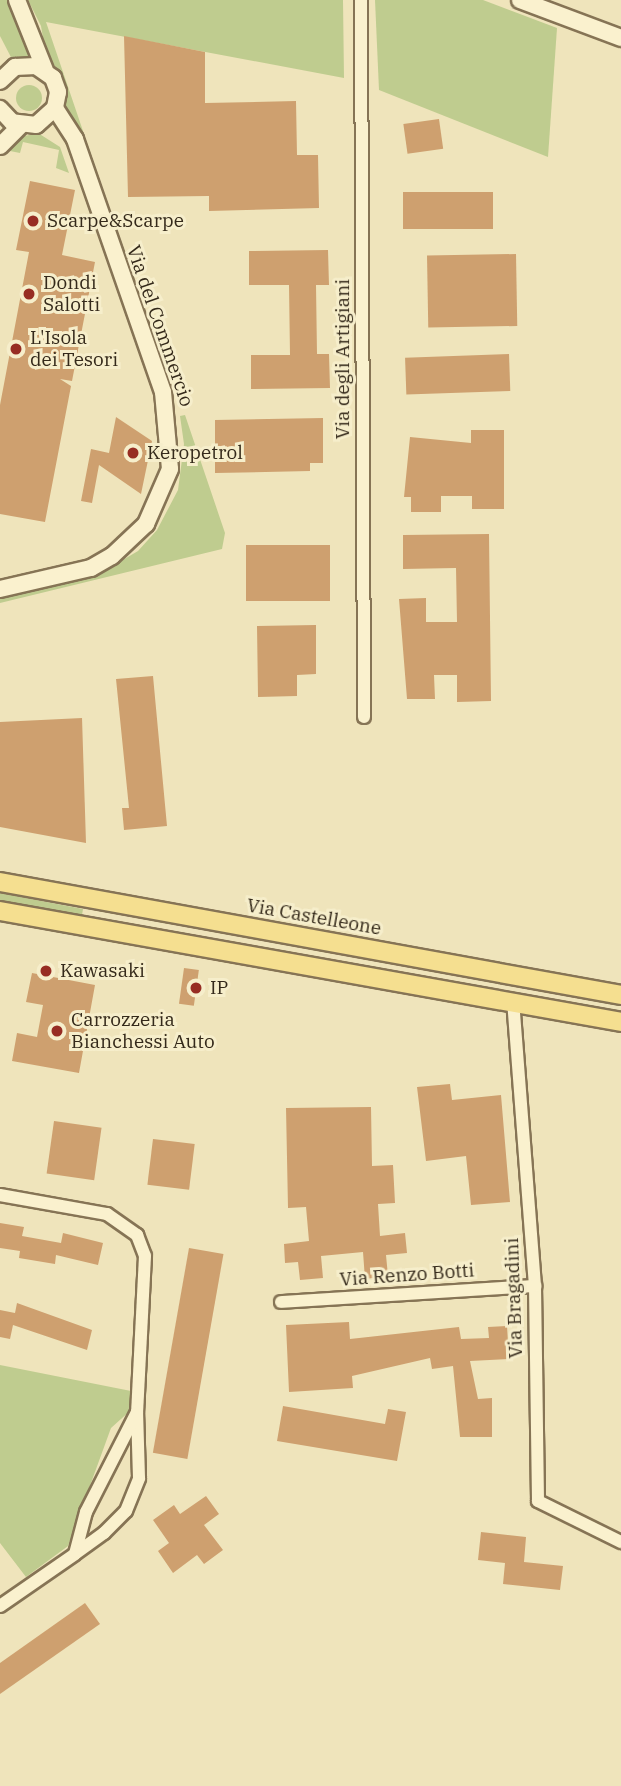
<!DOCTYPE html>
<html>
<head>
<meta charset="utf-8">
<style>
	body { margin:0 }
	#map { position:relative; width:621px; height:1786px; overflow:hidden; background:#efe4bb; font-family:"IBM Plex Serif",serif }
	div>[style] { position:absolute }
	.green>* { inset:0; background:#bfcc8f }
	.round { border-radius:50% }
	.building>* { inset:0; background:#cea06f; transform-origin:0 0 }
	.roads { filter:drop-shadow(2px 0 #867455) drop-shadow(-2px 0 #867455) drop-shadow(0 2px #867455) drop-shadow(0 -2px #867455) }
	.street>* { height:12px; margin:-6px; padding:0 6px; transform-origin:6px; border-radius:6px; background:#faf1ce }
	.secondary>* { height:16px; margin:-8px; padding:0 8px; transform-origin:8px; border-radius:8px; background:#faf1ce }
	.primary>* { height:18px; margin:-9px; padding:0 9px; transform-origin:9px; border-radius:9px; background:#f5df90 }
	.dots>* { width:19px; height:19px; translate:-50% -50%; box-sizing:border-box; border:4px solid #f6eecb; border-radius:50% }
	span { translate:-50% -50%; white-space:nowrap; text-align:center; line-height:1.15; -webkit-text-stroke:6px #f6eecb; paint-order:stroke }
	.poi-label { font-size:19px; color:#34291a }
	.left { translate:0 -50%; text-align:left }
	.street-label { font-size:19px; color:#34291a }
</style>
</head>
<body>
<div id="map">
	<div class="green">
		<div style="clip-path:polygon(0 0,10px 0,28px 38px,28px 57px,13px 61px,0 36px)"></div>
		<div style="clip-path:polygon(28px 0,343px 0,344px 78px,46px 22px,121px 243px,81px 132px,65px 111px,58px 75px,47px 61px,41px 26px)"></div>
		<div style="clip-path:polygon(375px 0,483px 0,557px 28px,548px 157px,379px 90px)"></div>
		<div class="round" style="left:16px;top:85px;width:26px;height:26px"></div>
		<div style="clip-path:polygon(38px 133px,60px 147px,69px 173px,56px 168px,59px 150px,23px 142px,20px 153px,10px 151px,20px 137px)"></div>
		<div style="clip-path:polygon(185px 415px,225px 533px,222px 549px,0 603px,0 598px,99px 574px,138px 551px,157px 530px,178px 490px,184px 444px,180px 416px)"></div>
		<div style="clip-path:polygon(0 893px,83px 909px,82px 915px,0 901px)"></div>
		<div style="clip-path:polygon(0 1365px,131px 1391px,131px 1410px,111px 1428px,68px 1546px,26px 1577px,0 1543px)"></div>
	</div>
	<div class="building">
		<div style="clip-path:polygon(124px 36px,205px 52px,205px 103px,296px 101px,297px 155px,318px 155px,319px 208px,209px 211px,209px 196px,128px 197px)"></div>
		<div style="left:439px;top:119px;width:30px;height:36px;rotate:82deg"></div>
		<div style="clip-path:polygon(30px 181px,75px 190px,62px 255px,95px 262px,72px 381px,60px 379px,71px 386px,45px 522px,0 514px,0 405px,29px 252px,16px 250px)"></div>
		<div style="left:493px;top:192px;width:37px;height:90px;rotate:90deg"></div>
		<div style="clip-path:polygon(328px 250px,329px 285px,316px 285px,317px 354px,329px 354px,330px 388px,251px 389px,251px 355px,290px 355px,289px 285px,249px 285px,249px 251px)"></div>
		<div style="left:516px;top:254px;width:72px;height:89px;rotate:89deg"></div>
		<div style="left:509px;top:354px;width:37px;height:104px;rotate:88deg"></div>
		<div style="clip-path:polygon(116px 417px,152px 441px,141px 494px,99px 465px,92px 503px,81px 501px,91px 449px,109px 453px)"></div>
		<div style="clip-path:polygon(323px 418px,323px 463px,310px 463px,310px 471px,215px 473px,215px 420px)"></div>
		<div style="clip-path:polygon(471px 430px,504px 430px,504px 509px,472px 509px,472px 496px,441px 496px,441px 512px,411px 512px,411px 497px,404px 497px,410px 437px,471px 443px)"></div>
		<div style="clip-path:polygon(489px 534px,491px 701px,457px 702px,457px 675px,434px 675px,435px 699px,407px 699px,399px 599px,426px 598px,426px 622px,457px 622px,456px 568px,403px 569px,403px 535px)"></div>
		<div style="left:330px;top:545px;width:56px;height:84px;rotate:90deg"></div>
		<div style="clip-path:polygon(316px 625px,316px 674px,297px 675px,297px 696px,258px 697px,257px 626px)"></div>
		<div style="clip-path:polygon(153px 676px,167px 826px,124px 830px,122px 808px,129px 808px,116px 679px)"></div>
		<div style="clip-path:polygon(82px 718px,86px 843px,0 827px,0 722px)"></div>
		<div style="left:184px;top:968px;width:15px;height:36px;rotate:8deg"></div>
		<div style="clip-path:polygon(32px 973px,95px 985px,79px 1073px,12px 1061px,17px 1033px,37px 1037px,43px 1005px,26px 1002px)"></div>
		<div style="clip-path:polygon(450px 1084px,452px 1100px,501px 1095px,510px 1202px,471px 1205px,466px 1156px,426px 1161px,417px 1087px)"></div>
		<div style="clip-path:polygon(371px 1107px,372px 1166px,393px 1165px,395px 1203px,378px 1204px,380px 1236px,405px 1233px,407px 1253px,386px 1255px,388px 1276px,365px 1279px,363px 1252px,321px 1256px,323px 1278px,300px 1280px,298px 1262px,285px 1263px,284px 1244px,309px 1241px,306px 1207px,288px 1208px,286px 1108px)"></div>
		<div style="left:54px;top:1121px;width:48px;height:53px;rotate:8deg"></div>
		<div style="left:153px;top:1139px;width:42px;height:46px;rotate:7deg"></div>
		<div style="clip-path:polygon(0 1223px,24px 1227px,22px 1236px,61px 1243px,63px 1233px,103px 1243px,98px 1265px,56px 1255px,55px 1264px,19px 1258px,20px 1251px,0 1248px)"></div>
		<div style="left:189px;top:1248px;width:35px;height:208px;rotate:10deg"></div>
		<div style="clip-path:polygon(17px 1303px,92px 1330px,87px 1350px,13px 1325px,10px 1339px,0 1337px,0 1310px,15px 1313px)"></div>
		<div style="clip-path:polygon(349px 1322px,350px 1339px,459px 1327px,461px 1339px,489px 1338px,488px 1327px,507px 1326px,509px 1359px,470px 1361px,478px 1399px,492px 1398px,492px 1437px,460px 1437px,453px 1366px,432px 1369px,430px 1358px,352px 1376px,353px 1388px,289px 1392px,286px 1325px)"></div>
		<div style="clip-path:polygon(283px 1406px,385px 1424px,388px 1409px,406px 1412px,397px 1461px,277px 1441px)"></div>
		<div style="clip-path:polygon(206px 1496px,219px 1514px,204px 1525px,223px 1550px,204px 1564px,197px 1555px,173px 1573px,158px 1551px,169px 1543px,153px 1520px,174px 1505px,180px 1514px)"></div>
		<div style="clip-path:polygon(481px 1532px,526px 1537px,524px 1562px,563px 1566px,560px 1590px,503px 1584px,505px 1563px,478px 1560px)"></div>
		<div style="clip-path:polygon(85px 1603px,100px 1624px,0 1694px,0 1663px)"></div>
	</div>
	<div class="roads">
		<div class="street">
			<div style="left:361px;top:0;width:717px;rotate:89.76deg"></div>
			<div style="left:513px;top:1000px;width:287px;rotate:85.6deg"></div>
			<div style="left:535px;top:1286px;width:215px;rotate:89.2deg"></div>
			<div style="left:538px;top:1501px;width:93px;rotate:26.3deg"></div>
			<div style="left:0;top:1195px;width:109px;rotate:10.1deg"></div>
			<div style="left:107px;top:1214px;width:37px;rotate:35deg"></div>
			<div style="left:137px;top:1235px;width:22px;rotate:69deg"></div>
			<div style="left:145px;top:1256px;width:156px;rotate:92.9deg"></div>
			<div style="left:281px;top:1302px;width:255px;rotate:-3.6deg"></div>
			<div style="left:0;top:1606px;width:91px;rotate:-34.7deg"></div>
			<div style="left:75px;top:1554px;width:36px;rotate:-36deg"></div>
			<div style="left:104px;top:1533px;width:31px;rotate:-45deg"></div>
			<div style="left:126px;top:1511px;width:35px;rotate:-68deg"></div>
			<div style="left:139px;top:1478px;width:66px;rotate:-91.7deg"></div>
			<div style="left:137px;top:1412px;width:112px;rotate:117deg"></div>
			<div style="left:86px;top:1512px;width:43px;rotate:104.7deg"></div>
		</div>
		<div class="secondary">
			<div style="left:17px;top:0;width:75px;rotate:68.2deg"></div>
			<div style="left:520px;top:0;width:108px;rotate:20.6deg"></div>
			<div style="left:0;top:81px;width:21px;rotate:-43deg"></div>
			<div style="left:15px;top:67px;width:21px;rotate:-3deg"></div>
			<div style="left:36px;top:66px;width:21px;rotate:35deg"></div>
			<div style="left:53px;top:78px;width:15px;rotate:70deg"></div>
			<div style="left:58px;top:92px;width:16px;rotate:101deg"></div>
			<div style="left:55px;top:108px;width:25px;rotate:138deg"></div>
			<div style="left:36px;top:125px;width:24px;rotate:-173deg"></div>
			<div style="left:12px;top:122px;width:18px;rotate:-133deg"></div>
			<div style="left:0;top:146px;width:30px;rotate:-45deg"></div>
			<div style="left:0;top:589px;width:93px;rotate:-13deg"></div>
			<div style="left:91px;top:568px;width:24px;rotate:-30deg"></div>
			<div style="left:112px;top:556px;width:47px;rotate:-43.3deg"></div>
			<div style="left:146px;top:524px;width:60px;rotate:-66.4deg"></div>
			<div style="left:170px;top:469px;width:77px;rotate:-95.2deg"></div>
			<div style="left:163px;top:392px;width:268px;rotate:-109.2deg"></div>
			<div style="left:75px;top:139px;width:37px;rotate:-123deg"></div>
		</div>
		<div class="primary">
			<div style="left:0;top:882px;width:631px;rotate:10.31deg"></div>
			<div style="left:0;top:911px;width:631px;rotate:10.13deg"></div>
		</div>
	</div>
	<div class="dots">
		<div style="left:33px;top:221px;background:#972d23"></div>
		<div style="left:29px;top:294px;background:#972d23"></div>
		<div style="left:16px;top:349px;background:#972d23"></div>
		<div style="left:133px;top:453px;background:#972d23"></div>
		<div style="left:46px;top:971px;background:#972d23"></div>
		<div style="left:196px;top:988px;background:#972d23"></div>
		<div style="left:57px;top:1031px;background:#972d23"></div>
	</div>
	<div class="poi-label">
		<span class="left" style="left:47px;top:221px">Scarpe&amp;Scarpe</span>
		<span class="left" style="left:43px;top:294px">Dondi<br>Salotti</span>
		<span class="left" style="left:30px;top:349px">L'Isola<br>dei Tesori</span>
		<span class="left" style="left:147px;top:453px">Keropetrol</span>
		<span class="left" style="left:60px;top:971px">Kawasaki</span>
		<span class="left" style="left:210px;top:988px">IP</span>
		<span class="left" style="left:71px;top:1031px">Carrozzeria<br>Bianchessi Auto</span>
	</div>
	<div class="street-label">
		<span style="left:160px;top:326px;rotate:71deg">Via del Commercio</span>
		<span style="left:343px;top:359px;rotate:-90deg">Via degli Artigiani</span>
		<span style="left:314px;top:917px;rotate:10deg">Via Castelleone</span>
		<span style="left:407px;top:1275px;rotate:-4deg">Via Renzo Botti</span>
		<span style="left:514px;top:1298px;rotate:-92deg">Via Bragadini</span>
	</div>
</div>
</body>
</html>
